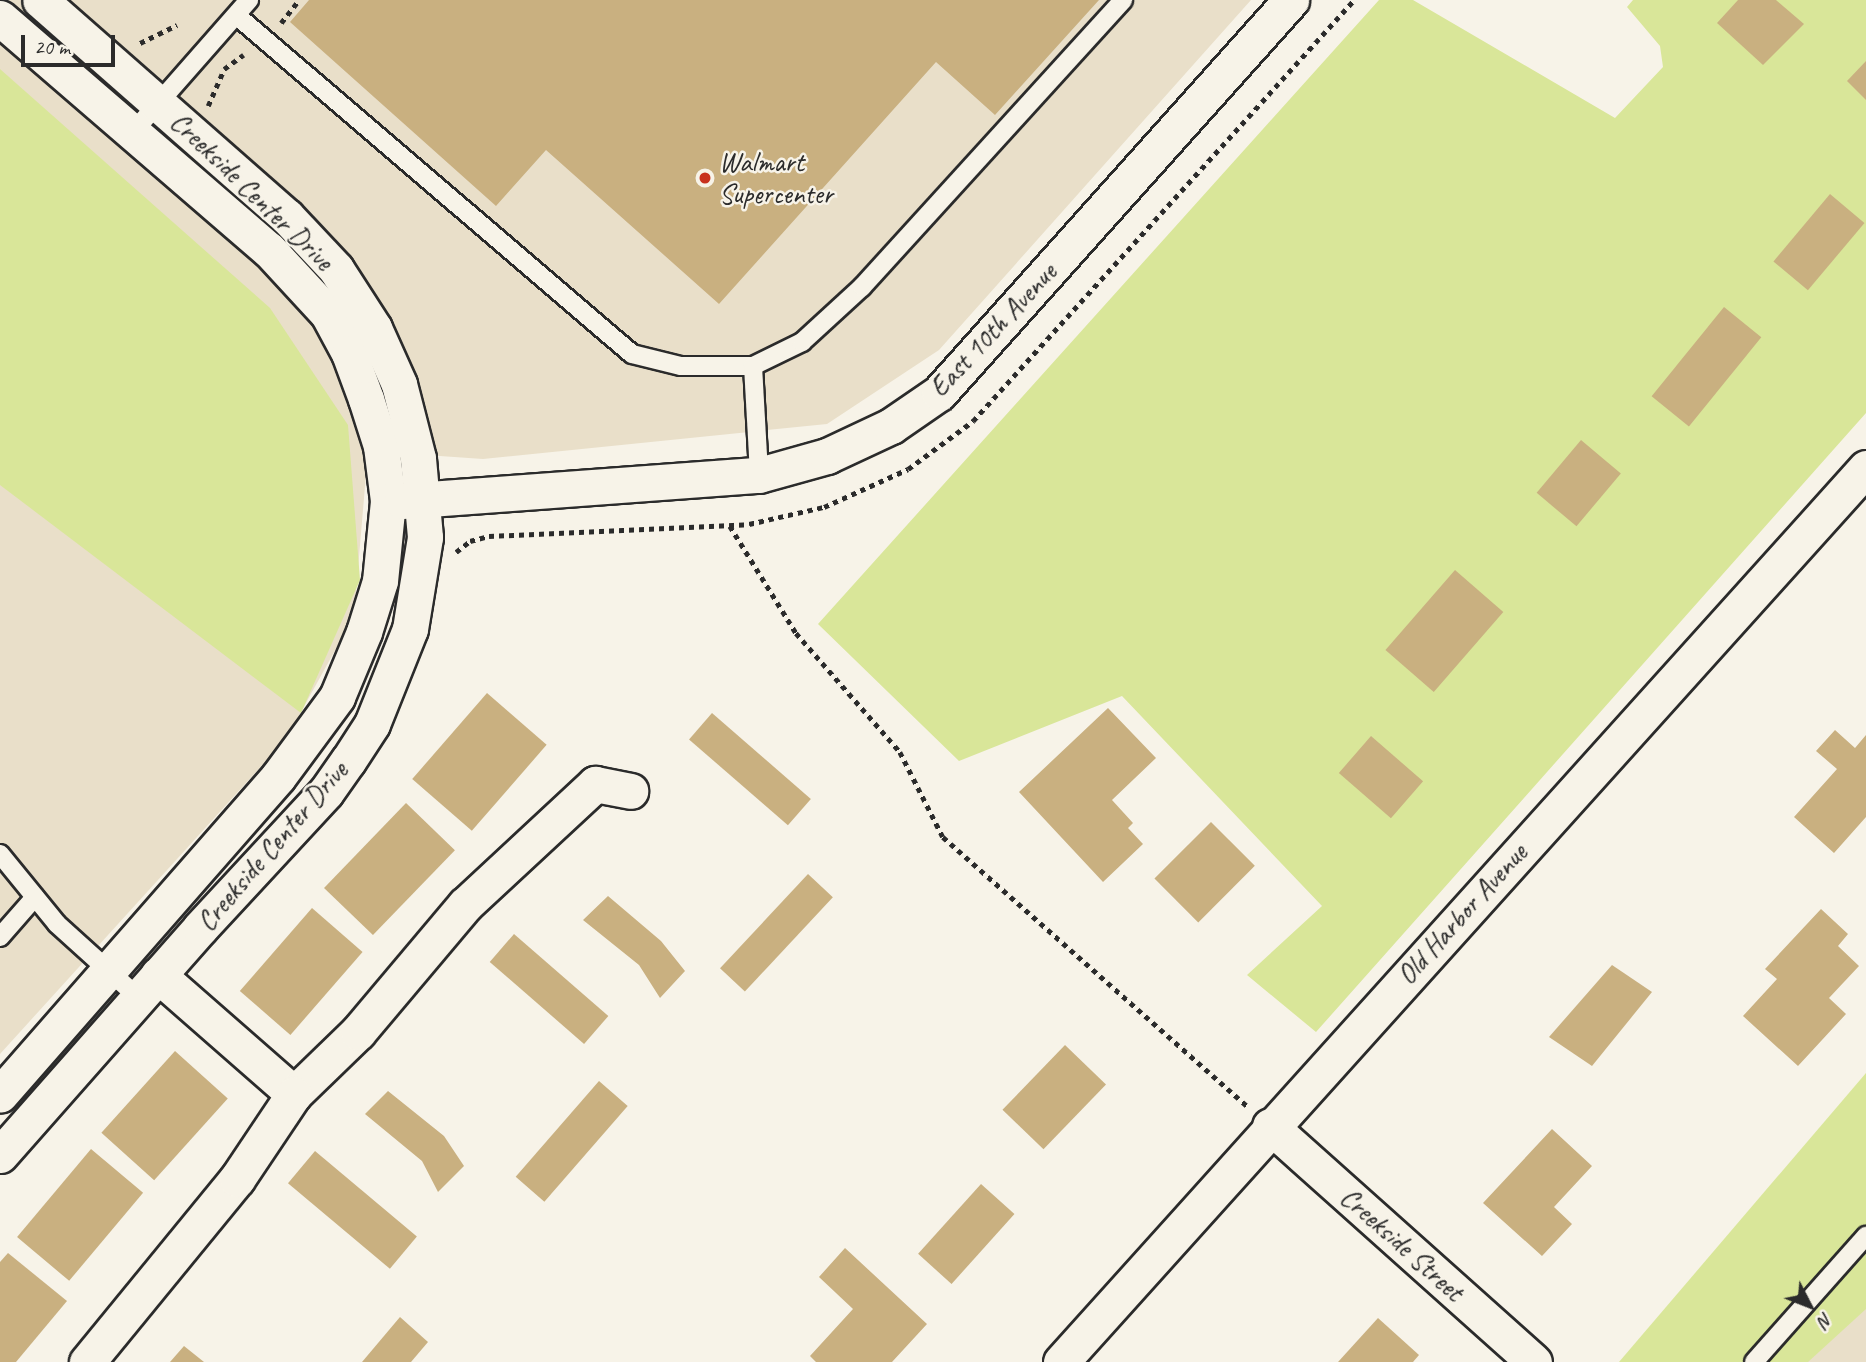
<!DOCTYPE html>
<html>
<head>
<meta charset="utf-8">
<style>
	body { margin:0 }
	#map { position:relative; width:1866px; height:1362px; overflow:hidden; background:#f7f3e8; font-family:Caveat,sans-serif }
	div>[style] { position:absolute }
	.built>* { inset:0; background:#e9dfc9 }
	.green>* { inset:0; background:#d9e699 }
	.building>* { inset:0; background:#c9b080; transform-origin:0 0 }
	.path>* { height:4.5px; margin-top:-2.25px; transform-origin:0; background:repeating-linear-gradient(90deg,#2b2b2b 0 5px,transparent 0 10px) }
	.roads { filter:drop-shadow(2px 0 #2b2b2b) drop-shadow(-2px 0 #2b2b2b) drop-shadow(0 2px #2b2b2b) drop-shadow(0 -2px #2b2b2b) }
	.service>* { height:18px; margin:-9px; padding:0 9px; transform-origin:9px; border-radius:9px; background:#f7f3e8 }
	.minor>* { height:35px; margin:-17.5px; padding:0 17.5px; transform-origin:17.5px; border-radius:17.5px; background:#f7f3e8 }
	.dots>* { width:19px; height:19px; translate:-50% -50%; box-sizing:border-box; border:4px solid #f7f3e8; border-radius:50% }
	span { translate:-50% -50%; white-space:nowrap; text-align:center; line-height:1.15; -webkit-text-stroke:5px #f7f3e8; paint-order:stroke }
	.poi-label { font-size:28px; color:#2b2b2b }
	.left { translate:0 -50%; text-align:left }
	.street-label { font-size:28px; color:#2b2b2b }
	.north { position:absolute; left:1775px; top:1271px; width:70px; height:70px; -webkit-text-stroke:5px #f7f3e8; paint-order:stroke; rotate:132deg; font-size:19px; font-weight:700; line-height:28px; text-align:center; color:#2b2b2b }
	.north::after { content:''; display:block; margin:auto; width:24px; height:32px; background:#2b2b2b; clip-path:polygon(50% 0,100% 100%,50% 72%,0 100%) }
	.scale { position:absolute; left:21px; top:35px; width:94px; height:32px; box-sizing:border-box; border:4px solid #2b2b2b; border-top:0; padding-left:9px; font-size:21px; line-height:24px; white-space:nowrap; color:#2b2b2b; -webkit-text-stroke:5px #f7f3e8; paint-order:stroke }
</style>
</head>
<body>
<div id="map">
	<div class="built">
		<div style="clip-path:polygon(0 0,1251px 0,939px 350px,827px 424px,483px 459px,368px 451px,354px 616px,286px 739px,0 1054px)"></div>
		<div style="clip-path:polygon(1866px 1216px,1866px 1362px,1733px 1362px)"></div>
	</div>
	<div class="green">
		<div style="clip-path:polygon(1379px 0,1413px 0,1615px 118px,1663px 67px,1660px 46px,1627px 7px,1633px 0,1866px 0,1866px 413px,1316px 1032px,1247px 975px,1322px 906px,1122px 696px,959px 761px,818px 624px)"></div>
		<div style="clip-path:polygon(0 69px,270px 308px,348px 425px,360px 580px,301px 713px,0 485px)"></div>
		<div style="clip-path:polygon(1866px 1073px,1866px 1309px,1808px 1362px,1619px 1362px)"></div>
	</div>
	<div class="building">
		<div style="clip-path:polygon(309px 0,1099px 0,995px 115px,936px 62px,719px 304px,546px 150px,496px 206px,290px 22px)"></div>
		<div style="clip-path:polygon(1738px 0,1776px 0,1804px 24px,1763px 65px,1717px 23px)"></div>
		<div style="clip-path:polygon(1866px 61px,1866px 100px,1847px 81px)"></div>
		<div style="left:1830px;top:194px;width:45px;height:88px;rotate:40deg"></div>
		<div style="left:1724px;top:307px;width:48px;height:115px;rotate:39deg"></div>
		<div style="left:1581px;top:440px;width:52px;height:69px;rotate:40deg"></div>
		<div style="left:1455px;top:570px;width:64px;height:106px;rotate:41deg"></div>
		<div style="left:487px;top:693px;width:79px;height:114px;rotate:41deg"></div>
		<div style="clip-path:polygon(1108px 708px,1156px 758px,1112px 800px,1133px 823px,1128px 828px,1143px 844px,1103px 882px,1019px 792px)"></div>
		<div style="left:712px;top:713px;width:131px;height:35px;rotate:41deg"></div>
		<div style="clip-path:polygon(1835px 730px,1855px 748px,1866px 735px,1866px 817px,1834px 853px,1794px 817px,1837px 769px,1816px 751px)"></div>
		<div style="left:1371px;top:736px;width:69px;height:49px;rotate:41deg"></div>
		<div style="left:406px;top:803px;width:68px;height:118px;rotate:44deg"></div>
		<div style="left:1211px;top:822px;width:62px;height:80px;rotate:45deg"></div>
		<div style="left:808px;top:874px;width:34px;height:129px;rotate:43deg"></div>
		<div style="clip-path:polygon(608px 896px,661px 941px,685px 971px,660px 998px,639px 965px,583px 920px)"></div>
		<div style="left:312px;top:908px;width:67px;height:110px;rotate:41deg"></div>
		<div style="clip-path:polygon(1821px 909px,1848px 934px,1838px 946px,1859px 966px,1829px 998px,1846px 1014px,1798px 1066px,1743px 1016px,1777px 979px,1765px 969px)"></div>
		<div style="left:514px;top:934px;width:125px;height:37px;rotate:41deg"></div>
		<div style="clip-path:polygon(1612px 965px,1652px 992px,1592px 1066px,1549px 1037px)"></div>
		<div style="left:1065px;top:1045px;width:57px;height:90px;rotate:44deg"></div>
		<div style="left:175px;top:1051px;width:71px;height:110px;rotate:42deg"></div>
		<div style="left:599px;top:1081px;width:38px;height:127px;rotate:41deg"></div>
		<div style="clip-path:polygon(388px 1091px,444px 1136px,464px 1166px,438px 1192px,422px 1161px,365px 1114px)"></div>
		<div style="clip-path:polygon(1552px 1129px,1592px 1166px,1554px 1207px,1572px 1224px,1542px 1256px,1483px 1203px)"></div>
		<div style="left:91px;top:1149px;width:68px;height:115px;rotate:40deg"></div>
		<div style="left:315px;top:1151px;width:133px;height:42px;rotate:40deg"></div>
		<div style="left:981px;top:1184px;width:45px;height:94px;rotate:42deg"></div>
		<div style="clip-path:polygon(845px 1248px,927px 1324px,892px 1362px,816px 1362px,810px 1356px,853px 1309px,819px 1277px)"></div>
		<div style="clip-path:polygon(8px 1253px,67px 1301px,16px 1362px,0 1362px,0 1262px)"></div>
		<div style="clip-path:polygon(400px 1317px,428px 1342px,411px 1362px,362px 1362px)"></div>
		<div style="clip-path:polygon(1378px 1318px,1419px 1355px,1413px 1362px,1338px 1362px)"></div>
		<div style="clip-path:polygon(184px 1346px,204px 1362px,170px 1362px)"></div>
	</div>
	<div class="path">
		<div style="left:281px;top:23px;width:29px;rotate:-52deg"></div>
		<div style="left:140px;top:43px;width:41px;rotate:-25.9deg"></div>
		<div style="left:208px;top:106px;width:40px;rotate:-66.6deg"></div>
		<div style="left:224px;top:69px;width:24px;rotate:-36deg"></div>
		<div style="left:730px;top:526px;width:126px;rotate:58.3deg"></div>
		<div style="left:796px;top:633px;width:158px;rotate:48.8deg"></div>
		<div style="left:900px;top:752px;width:95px;rotate:63.2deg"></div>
		<div style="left:943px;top:837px;width:406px;rotate:41.5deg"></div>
		<div style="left:456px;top:552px;width:18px;rotate:-38deg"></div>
		<div style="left:470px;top:541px;width:20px;rotate:-15deg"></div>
		<div style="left:489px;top:536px;width:260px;rotate:-2.6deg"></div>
		<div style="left:749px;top:524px;width:77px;rotate:-12.8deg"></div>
		<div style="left:824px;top:507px;width:92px;rotate:-24.3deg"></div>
		<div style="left:908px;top:469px;width:81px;rotate:-36.4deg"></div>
		<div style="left:973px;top:421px;width:568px;rotate:-47.86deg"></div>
	</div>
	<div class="roads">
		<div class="service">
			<div style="left:236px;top:15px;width:521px;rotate:40.57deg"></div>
			<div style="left:632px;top:354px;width:50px;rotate:13.8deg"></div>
			<div style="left:681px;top:366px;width:72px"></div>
			<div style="left:753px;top:366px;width:55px;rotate:-26.1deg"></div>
			<div style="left:802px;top:342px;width:81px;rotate:-42.5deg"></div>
			<div style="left:862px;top:287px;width:388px;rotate:-47.7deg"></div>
			<div style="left:133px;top:132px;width:176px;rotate:-48.7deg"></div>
			<div style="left:753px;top:366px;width:109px;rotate:86.8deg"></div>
			<div style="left:0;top:854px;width:90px;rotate:50.8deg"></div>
			<div style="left:57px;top:924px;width:110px;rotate:42.1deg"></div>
			<div style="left:0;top:937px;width:53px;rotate:-48.8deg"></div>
			<div style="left:1754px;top:1362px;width:169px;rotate:-48.4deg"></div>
		</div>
		<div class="minor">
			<div style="left:0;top:18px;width:355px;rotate:40.8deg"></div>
			<div style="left:269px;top:250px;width:87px;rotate:47.3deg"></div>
			<div style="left:328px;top:314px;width:44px;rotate:61.7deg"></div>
			<div style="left:349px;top:353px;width:49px;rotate:69.7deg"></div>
			<div style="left:366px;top:399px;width:49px;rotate:72.3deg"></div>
			<div style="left:381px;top:446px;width:55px;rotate:82.7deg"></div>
			<div style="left:388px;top:501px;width:80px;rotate:95.7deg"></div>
			<div style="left:380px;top:581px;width:53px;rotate:107.4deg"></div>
			<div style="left:364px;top:632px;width:70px;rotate:112.6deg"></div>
			<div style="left:337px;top:697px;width:99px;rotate:126.4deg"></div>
			<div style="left:278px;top:777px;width:422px;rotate:131.2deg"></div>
			<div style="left:402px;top:501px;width:358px;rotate:-4.2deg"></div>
			<div style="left:759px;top:475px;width:71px;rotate:-15.6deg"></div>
			<div style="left:827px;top:456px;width:71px;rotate:-25.1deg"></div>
			<div style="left:891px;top:426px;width:58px;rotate:-34.5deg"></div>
			<div style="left:939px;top:393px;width:528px;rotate:-48.15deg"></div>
			<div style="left:158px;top:975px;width:181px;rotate:41.2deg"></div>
			<div style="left:294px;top:1094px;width:89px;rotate:-44.1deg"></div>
			<div style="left:358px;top:1032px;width:166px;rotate:-49.9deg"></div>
			<div style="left:465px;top:905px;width:178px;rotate:-42.9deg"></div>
			<div style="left:595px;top:784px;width:36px;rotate:11deg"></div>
			<div style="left:1270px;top:1126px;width:354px;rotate:41.8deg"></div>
			<div style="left:0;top:1155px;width:303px;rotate:-48.6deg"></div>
			<div style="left:200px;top:928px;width:185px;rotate:-47.2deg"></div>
			<div style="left:326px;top:792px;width:38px;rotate:-55deg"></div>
			<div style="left:348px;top:761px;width:44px;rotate:-57deg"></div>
			<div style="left:372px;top:724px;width:102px;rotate:-68.2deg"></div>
			<div style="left:410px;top:629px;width:93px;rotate:-80.7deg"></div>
			<div style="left:425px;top:537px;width:79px;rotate:-95.1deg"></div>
			<div style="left:418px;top:458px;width:76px;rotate:-104.4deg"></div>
			<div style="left:399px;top:384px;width:61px;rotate:-114.1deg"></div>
			<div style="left:374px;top:328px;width:70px;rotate:-122.8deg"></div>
			<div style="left:336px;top:269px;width:73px;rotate:-133.3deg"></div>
			<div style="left:286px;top:216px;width:327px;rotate:-138.7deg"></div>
			<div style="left:87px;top:1362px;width:237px;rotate:-50.7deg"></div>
			<div style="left:237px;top:1179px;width:102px;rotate:-56.2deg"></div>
			<div style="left:1061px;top:1362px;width:1203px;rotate:-48deg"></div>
		</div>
	</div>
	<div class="dots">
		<div style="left:705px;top:178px;background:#c8321e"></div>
	</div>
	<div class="poi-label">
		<span class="left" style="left:719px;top:178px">Walmart<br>Supercenter</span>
	</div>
	<div class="street-label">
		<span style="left:252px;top:191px;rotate:44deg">Creekside Center Drive</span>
		<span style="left:993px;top:330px;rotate:-47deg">East 10th Avenue</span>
		<span style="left:272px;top:846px;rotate:-49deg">Creekside Center Drive</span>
		<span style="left:1462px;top:914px;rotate:-48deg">Old Harbor Avenue</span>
		<span style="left:1402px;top:1244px;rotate:42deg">Creekside Street</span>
	</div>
	<div class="north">N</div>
	<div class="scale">20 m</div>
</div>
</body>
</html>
